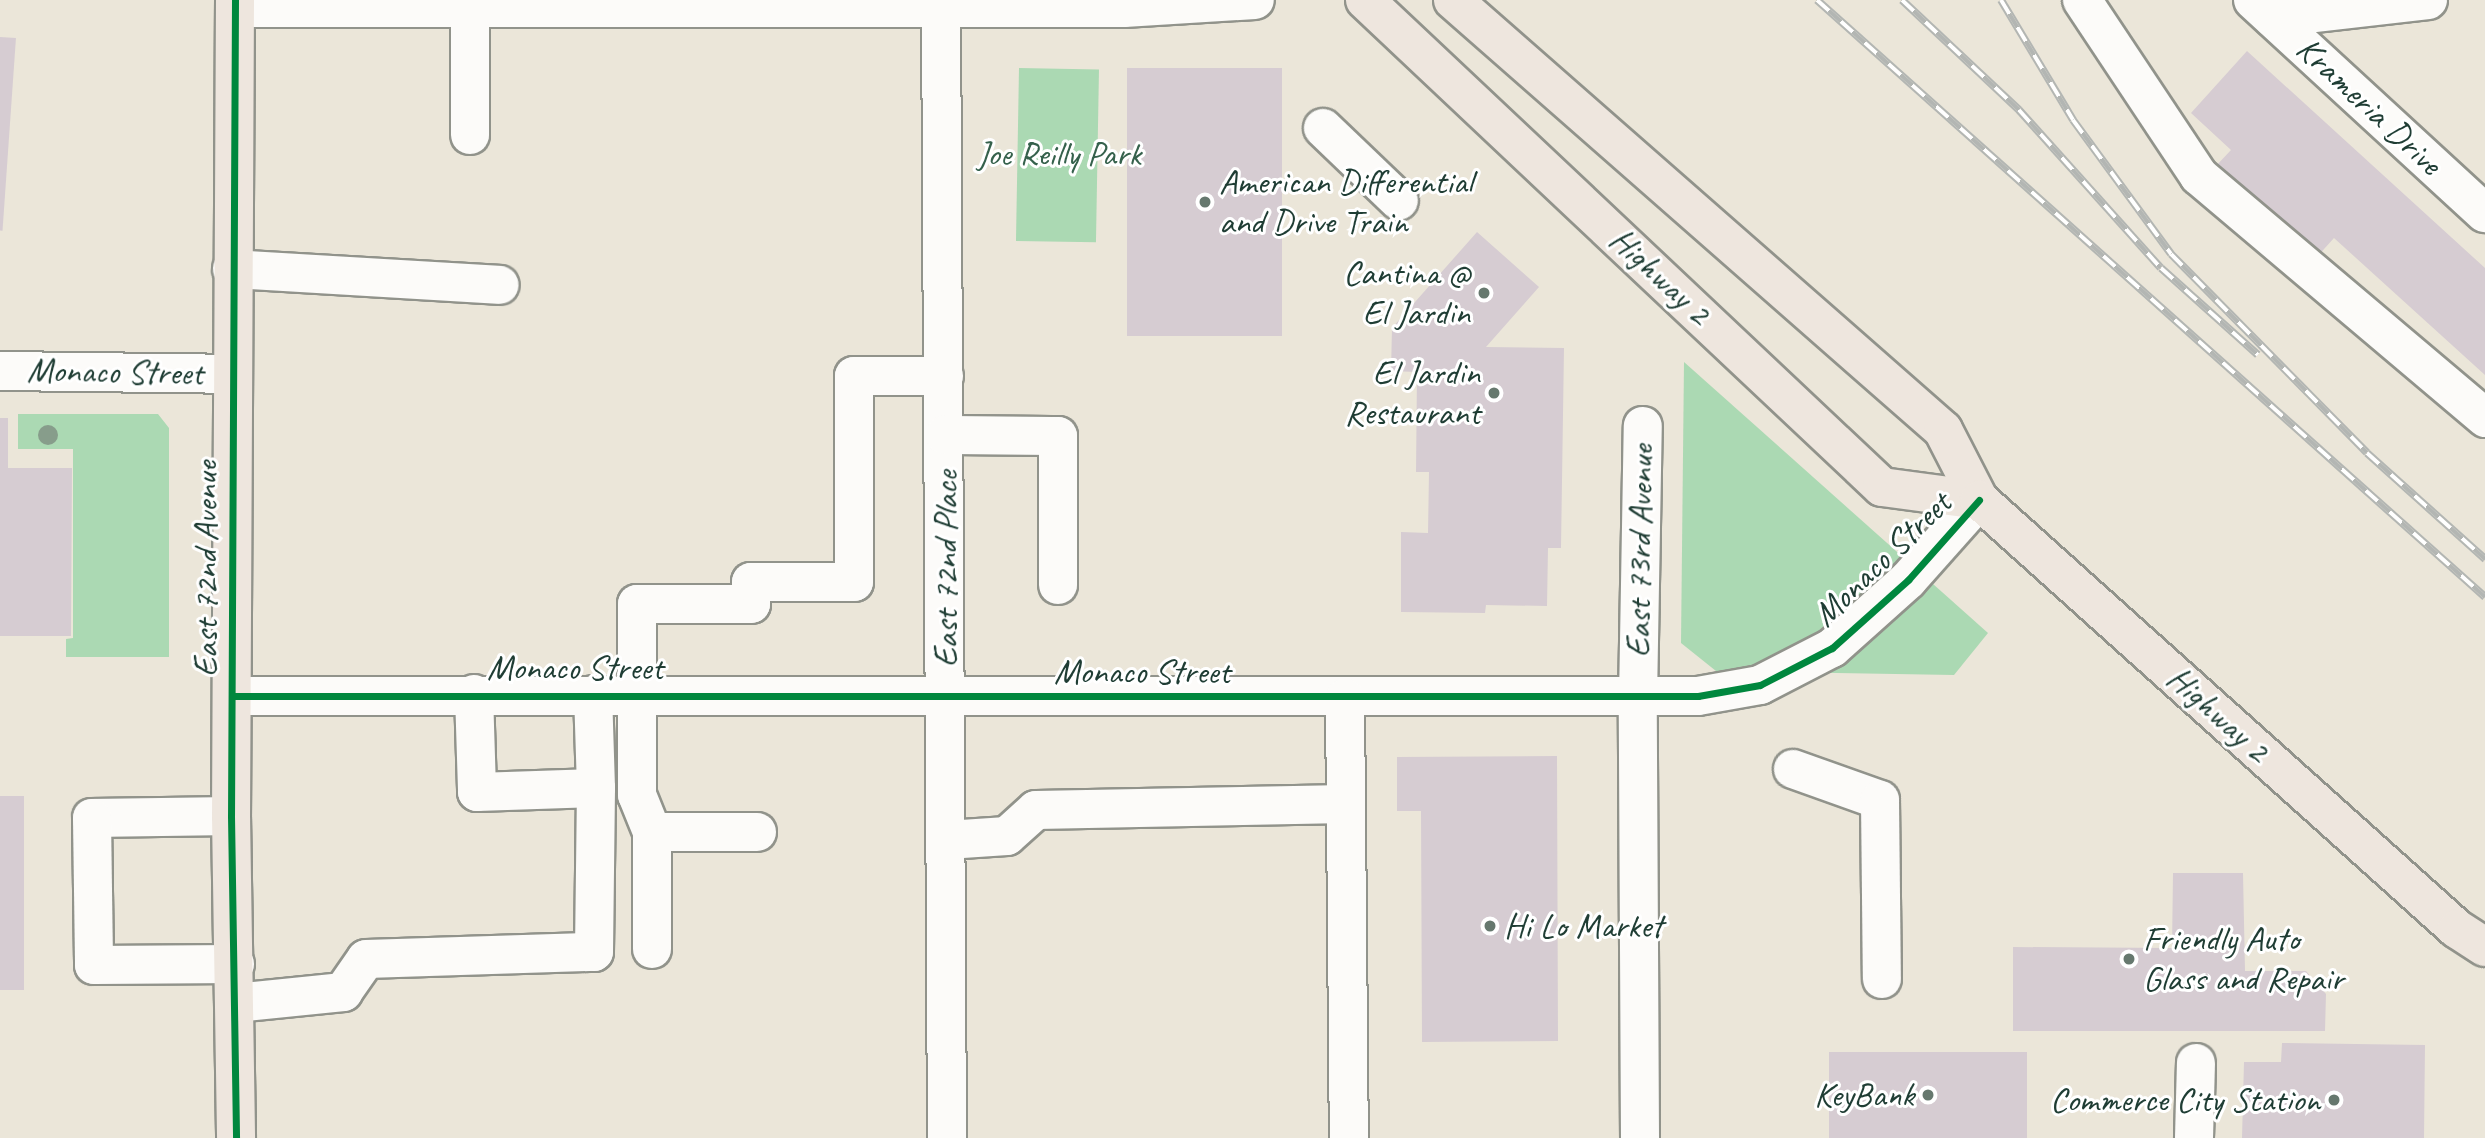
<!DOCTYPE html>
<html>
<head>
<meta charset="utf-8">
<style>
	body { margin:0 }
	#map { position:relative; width:2485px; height:1138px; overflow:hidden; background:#ebe6d9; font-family:Caveat,sans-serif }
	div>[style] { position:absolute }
	.green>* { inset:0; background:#abd9b3; transform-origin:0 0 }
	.building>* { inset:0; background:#d6ccd2; transform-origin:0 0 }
	.roads { filter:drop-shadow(2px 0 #91938b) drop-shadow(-2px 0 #91938b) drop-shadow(0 2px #91938b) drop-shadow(0 -2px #91938b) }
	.minor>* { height:38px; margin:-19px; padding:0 19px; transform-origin:19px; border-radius:19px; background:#fcfbf9 }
	.major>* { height:38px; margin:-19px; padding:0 19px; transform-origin:19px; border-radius:19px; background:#eee6de }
	.rail>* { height:8px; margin-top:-4px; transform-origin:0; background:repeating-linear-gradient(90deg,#fff 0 16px,#b3b6b3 0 32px); box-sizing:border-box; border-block:2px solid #b3b6b3 }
	.cycleway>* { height:7px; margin:-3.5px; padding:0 3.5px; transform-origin:3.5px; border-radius:3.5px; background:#00873e }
	.trees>* { width:20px; height:20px; margin:-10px; border-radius:50%; background:#879d8b }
	.dots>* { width:19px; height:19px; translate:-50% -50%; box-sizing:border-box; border:4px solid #fff; border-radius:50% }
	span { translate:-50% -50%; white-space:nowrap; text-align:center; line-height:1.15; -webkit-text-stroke:6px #fff; paint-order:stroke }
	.street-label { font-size:35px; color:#1f3d34 }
	.park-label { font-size:35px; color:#35614c }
	.poi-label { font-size:35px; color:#1f3d34 }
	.left { translate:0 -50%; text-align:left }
	.right { translate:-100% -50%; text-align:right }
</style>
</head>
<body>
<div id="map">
	<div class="green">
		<div style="left:1019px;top:68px;width:80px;height:173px;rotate:1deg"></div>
		<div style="clip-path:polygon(1684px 362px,1988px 633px,1954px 675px,1716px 671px,1681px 643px)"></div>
		<div style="clip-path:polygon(18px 414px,158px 414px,169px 428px,169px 657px,66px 657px,66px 639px,73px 638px,73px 449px,18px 449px)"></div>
	</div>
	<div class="building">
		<div style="left:0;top:37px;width:16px;height:193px;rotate:4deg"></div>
		<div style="clip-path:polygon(2247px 51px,2485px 268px,2485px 375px,2334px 238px,2315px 259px,2215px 167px,2231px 150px,2191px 113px)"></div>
		<div style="left:1282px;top:68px;width:268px;height:155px;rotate:90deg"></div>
		<div style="clip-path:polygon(1477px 232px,1539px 287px,1486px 347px,1564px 348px,1561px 548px,1548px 548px,1547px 606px,1486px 605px,1485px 613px,1401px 612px,1401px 532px,1428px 533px,1429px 472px,1416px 472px,1417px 372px,1391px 371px,1392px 328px)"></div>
		<div style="clip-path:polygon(0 418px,8px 418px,8px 468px,72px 468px,71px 636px,0 636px)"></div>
		<div style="clip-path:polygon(1557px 756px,1558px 1041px,1422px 1042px,1421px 811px,1397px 811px,1397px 757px)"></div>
		<div style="left:0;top:796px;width:24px;height:194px"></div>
		<div style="clip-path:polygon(2173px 873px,2243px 873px,2245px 971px,2306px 971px,2326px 994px,2325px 1031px,2013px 1031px,2013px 947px,2172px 948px)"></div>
		<div style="clip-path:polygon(2282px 1043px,2425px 1045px,2424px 1138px,2242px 1138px,2244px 1062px,2281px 1062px)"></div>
		<div style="left:1829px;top:1052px;width:198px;height:86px"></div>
	</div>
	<div class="roads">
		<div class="minor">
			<div style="left:941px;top:0;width:1138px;rotate:89.7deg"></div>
			<div style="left:2082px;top:0;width:211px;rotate:56.4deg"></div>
			<div style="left:2199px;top:176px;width:375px;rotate:40.2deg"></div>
			<div style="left:2253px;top:0;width:315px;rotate:42.6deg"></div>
			<div style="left:235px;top:8px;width:889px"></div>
			<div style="left:1124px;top:8px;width:131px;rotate:-3.5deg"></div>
			<div style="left:470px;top:8px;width:127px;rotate:90deg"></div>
			<div style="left:2273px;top:18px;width:156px;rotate:-6.6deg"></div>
			<div style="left:1323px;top:128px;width:105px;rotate:43.8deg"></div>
			<div style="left:232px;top:269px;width:268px;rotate:3.4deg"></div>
			<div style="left:0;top:371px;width:231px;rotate:0.7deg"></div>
			<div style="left:945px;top:435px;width:113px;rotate:0.5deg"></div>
			<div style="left:1058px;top:436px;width:149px;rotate:90deg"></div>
			<div style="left:474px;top:694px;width:98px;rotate:88.2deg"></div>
			<div style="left:477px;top:792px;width:119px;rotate:-1.9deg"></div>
			<div style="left:596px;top:788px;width:93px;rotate:-91.8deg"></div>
			<div style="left:233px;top:696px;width:1465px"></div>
			<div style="left:1698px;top:696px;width:63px;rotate:-10.1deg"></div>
			<div style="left:1760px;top:685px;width:81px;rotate:-27.2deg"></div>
			<div style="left:1832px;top:648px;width:102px;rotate:-41.8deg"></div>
			<div style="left:1908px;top:580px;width:107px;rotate:-48.4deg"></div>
			<div style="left:1345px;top:698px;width:440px;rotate:89.5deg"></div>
			<div style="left:1793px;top:769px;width:92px;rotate:19.6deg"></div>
			<div style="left:1880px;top:800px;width:179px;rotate:89.4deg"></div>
			<div style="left:231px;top:816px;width:139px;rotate:179.2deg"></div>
			<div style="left:92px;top:818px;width:147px;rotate:89.2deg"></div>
			<div style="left:94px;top:965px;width:141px;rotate:-0.4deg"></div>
			<div style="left:757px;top:832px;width:105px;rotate:180deg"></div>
			<div style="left:652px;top:832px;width:40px;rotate:-112deg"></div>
			<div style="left:637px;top:795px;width:191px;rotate:-90deg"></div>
			<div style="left:637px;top:604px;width:114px"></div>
			<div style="left:751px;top:604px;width:22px;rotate:-90deg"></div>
			<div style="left:751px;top:582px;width:103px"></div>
			<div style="left:854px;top:582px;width:206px;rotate:-90deg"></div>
			<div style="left:854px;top:376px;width:90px"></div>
			<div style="left:947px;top:840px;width:60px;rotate:-3.8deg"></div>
			<div style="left:1007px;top:836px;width:39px;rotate:-42deg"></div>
			<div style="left:1036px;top:810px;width:310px;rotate:-1.1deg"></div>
			<div style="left:652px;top:949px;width:117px;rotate:-90deg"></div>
			<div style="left:235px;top:1003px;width:109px;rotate:-5.8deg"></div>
			<div style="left:343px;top:992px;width:40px;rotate:-55.1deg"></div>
			<div style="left:366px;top:959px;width:228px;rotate:-1.8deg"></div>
			<div style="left:594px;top:952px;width:164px;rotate:-89.3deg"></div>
			<div style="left:1640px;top:1138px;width:439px;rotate:-90.3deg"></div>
			<div style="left:1638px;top:699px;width:273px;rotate:-89deg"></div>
			<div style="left:2194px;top:1138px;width:75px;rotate:-88.5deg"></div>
		</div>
		<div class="major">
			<div style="left:235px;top:0;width:816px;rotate:90.28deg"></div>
			<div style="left:231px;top:816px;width:322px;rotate:89.1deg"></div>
			<div style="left:1365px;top:0;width:710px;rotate:43.29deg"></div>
			<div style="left:1882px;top:487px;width:98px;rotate:7.6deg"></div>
			<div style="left:1453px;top:0;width:652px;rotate:41.27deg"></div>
			<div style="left:1943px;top:430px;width:79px;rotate:62.8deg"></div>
			<div style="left:1979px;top:500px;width:642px;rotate:41.91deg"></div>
			<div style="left:2457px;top:929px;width:33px;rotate:33deg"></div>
		</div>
	</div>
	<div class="rail">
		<div style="left:1817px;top:0;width:896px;rotate:41.79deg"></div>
		<div style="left:1902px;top:0;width:161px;rotate:43.2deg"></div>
		<div style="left:2019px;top:110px;width:212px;rotate:48.1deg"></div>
		<div style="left:2161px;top:268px;width:130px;rotate:41.9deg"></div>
		<div style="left:2001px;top:0;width:140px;rotate:59deg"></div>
		<div style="left:2073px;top:120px;width:166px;rotate:53.8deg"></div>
		<div style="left:2171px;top:254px;width:279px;rotate:45.4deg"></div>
		<div style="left:2367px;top:453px;width:159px;rotate:41.9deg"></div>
	</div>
	<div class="cycleway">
		<div style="left:235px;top:0;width:816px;rotate:90.28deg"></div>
		<div style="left:231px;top:816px;width:322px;rotate:89.1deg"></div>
		<div style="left:233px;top:696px;width:1465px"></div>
		<div style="left:1698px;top:696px;width:63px;rotate:-10.1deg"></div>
		<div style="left:1760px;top:685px;width:81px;rotate:-27.2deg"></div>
		<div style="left:1832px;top:648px;width:102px;rotate:-41.8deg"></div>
		<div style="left:1908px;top:580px;width:107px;rotate:-48.4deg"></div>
	</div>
	<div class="trees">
		<div style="left:48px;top:435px"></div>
	</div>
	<div class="dots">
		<div style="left:1205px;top:202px;background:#66786e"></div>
		<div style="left:1484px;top:293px;background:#66786e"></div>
		<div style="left:1494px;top:393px;background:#66786e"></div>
		<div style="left:1490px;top:926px;background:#66786e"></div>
		<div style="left:2129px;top:959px;background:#66786e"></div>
		<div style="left:1928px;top:1095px;background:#66786e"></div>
		<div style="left:2334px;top:1100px;background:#66786e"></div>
	</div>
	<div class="street-label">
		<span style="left:2369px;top:106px;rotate:43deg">Krameria Drive</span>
		<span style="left:1660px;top:276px;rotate:43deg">Highway 2</span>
		<span style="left:115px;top:372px;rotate:1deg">Monaco Street</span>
		<span style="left:1640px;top:551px;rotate:-89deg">East 73rd Avenue</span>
		<span style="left:1882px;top:559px;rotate:-44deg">Monaco Street</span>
		<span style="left:206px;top:569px;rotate:-90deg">East 72nd Avenue</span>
		<span style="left:946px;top:569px;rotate:-90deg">East 72nd Place</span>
		<span style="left:575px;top:668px">Monaco Street</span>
		<span style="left:1142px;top:672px">Monaco Street</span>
		<span style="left:2218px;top:714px;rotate:42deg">Highway 2</span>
	</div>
	<div class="park-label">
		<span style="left:1059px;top:154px">Joe Reilly Park</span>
	</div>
	<div class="poi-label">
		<span class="left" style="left:1219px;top:202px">American Differential<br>and Drive Train</span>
		<span class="right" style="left:1470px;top:293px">Cantina @<br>El Jardin</span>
		<span class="right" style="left:1480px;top:393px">El Jardin<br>Restaurant</span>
		<span class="left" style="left:1504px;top:926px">Hi Lo Market</span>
		<span class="left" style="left:2143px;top:959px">Friendly Auto<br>Glass and Repair</span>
		<span class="right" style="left:1914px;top:1095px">KeyBank</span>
		<span class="right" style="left:2320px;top:1100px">Commerce City Station</span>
	</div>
</div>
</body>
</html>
